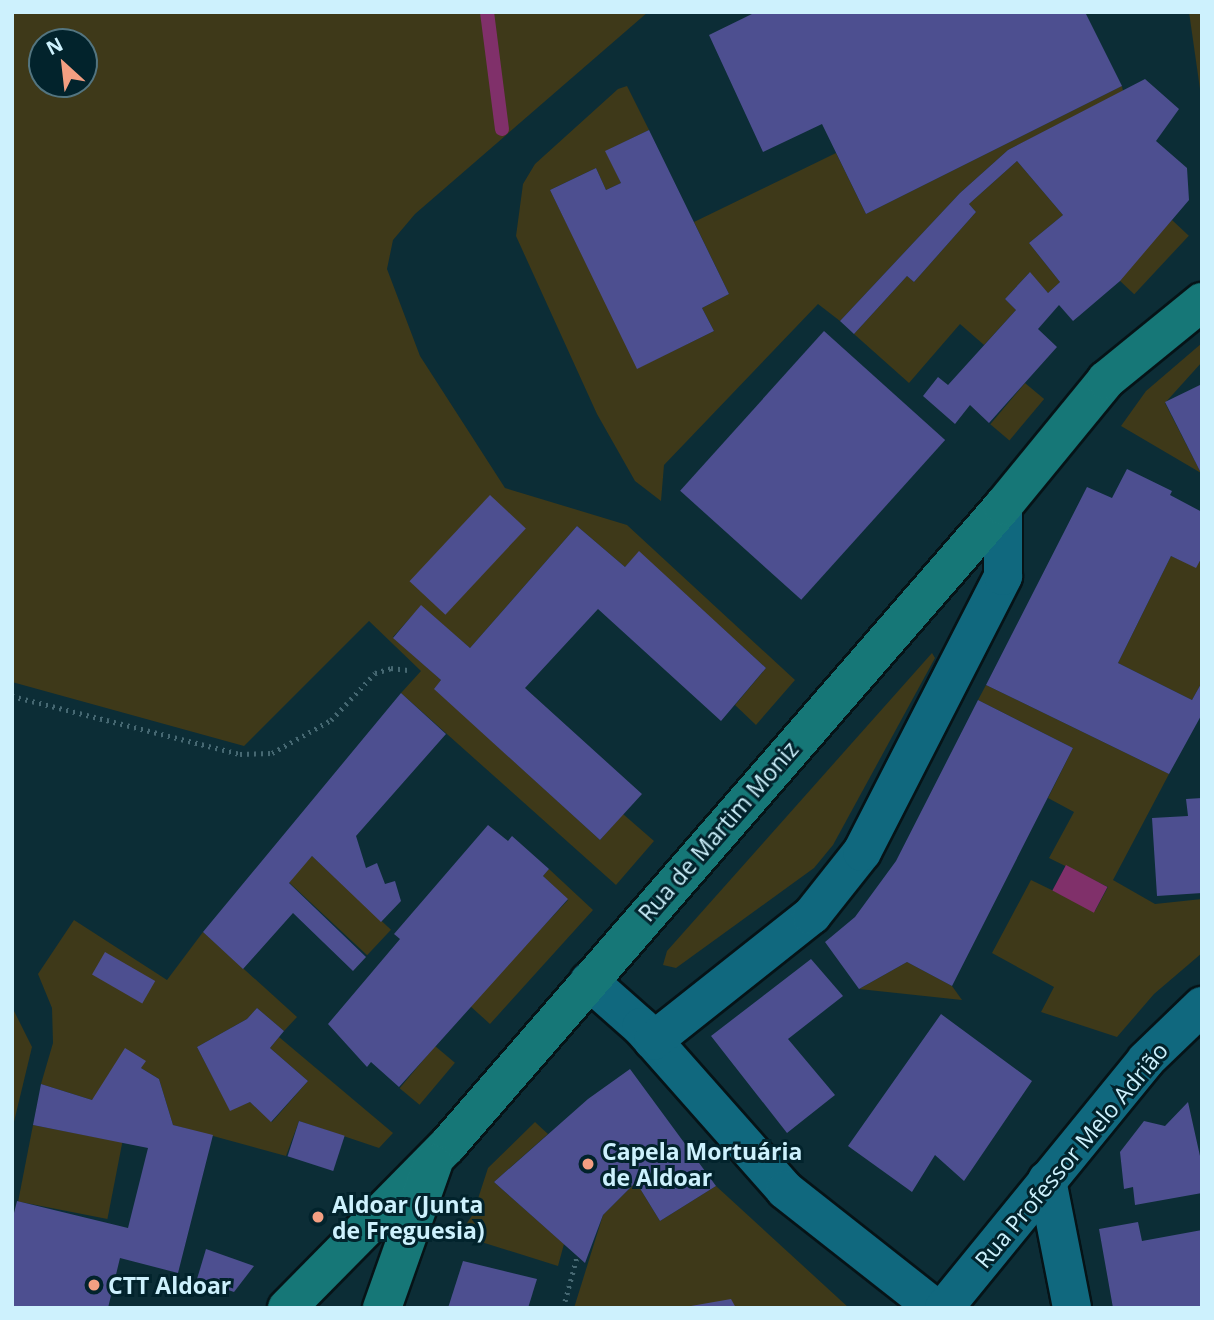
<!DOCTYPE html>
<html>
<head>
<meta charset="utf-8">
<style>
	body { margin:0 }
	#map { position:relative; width:1214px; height:1320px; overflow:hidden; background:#0c2d36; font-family:"Open Sans",sans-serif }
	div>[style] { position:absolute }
	.green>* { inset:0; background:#3e3919; transform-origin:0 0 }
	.water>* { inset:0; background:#80306a; transform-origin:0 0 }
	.stream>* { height:14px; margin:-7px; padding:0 7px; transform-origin:7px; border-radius:7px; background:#80306a }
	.building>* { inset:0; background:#4d4f90; transform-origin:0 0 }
	.path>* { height:4.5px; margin-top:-2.25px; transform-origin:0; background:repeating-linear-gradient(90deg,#466872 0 2px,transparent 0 7px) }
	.roads { filter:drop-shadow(2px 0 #061317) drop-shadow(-2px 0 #061317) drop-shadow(0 2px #061317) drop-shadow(0 -2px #061317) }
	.street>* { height:38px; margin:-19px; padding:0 19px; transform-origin:19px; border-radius:19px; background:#10687e }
	.secondary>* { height:38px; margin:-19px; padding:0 19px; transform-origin:19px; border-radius:19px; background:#167777 }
	.dots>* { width:19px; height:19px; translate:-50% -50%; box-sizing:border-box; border:4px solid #02232c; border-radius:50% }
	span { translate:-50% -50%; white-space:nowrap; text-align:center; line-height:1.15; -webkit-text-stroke:6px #02232c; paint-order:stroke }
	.street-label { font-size:23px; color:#cdf1fd }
	.poi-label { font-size:23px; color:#cdf1fd; font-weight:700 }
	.left { translate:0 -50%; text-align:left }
	.frame { position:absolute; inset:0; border:14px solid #cdf1fd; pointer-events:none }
	.north { position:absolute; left:28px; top:28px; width:70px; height:70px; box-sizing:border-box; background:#02232c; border:2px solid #537580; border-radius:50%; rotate:333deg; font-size:19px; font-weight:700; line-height:28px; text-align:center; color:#cdf1fd }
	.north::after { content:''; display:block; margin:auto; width:24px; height:32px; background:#f39f82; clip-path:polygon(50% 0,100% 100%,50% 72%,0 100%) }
</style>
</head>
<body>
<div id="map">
	<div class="green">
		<div style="clip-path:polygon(evenodd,12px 12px,648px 12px,415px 214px,393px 240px,387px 269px,420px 356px,505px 488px,627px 525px,795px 680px,756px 725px,735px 705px,766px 668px,639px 552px,625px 567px,577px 526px,470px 648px,421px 606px,393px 637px,441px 680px,435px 689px,600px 840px,623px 814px,654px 841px,616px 885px,401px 693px,421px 671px,369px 621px,244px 746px,12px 682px,12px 12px,42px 42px,84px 42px,84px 84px,42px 84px,42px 42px)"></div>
		<div style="clip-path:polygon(1189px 12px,1202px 12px,1202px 138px,1201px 96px)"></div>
		<div style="clip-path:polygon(627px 86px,649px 130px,606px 151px,621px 183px,606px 190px,596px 168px,550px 190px,638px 368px,714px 331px,702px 308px,729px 294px,694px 222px,836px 153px,866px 214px,1122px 86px,1123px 91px,1008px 150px,960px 193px,840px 321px,818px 304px,664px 465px,661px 501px,635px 481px,597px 414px,516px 236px,523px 184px,535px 164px,618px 89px)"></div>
		<div style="clip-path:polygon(1017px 161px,1063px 215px,1029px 243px,1060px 282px,1048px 293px,1029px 273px,1005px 299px,1016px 310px,984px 345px,960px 324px,909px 383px,854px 334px,907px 276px,914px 282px,976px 212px,969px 204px)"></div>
		<div style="left:1172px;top:220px;width:23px;height:80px;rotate:43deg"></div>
		<div style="clip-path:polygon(1202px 343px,1202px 362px,1165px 403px,1201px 473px,1121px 426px,1146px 391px)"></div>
		<div style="left:1025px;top:383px;width:25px;height:54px;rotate:40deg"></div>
		<div style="clip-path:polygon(1171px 556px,1196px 567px,1202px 557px,1202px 682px,1192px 700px,1118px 663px)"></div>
		<div style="clip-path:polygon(932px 653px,935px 658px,833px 845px,814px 868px,676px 968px,663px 965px,667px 951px)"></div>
		<div style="clip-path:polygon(986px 685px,1169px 774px,1113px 880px,1155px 904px,1202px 899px,1202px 953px,1154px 994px,1117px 1037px,1041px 1012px,1054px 987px,992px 953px,1031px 880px,1095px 911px,1108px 887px,1049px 858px,1074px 812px,1048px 798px,1073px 748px,978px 700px)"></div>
		<div style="left:312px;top:856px;width:108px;height:35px;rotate:43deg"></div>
		<div style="clip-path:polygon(549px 869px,593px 910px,490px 1024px,469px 1005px,568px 900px,543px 876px)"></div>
		<div style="clip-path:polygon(74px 920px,167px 980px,203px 932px,297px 1017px,284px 1031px,257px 1008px,247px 1019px,197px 1047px,230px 1110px,250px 1102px,272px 1122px,308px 1081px,270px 1048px,279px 1037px,393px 1133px,379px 1148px,299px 1121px,286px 1156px,173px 1125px,159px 1079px,141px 1068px,92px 1100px,41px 1084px,53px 1043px,52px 1008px,38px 974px)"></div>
		<div style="clip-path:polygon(907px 962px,952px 986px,962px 1000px,859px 989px)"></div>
		<div style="clip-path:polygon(12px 1007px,32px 1047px,12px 1130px)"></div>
		<div style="left:435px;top:1046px;width:26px;height:55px;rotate:40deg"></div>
		<div style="clip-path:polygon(535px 1122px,548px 1134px,494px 1182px,564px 1244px,558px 1266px,459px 1235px,473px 1214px,488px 1168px)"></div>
		<div style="left:33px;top:1125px;width:91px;height:78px;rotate:11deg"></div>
		<div style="clip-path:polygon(636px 1182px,660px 1221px,716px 1186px,849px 1308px,574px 1308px,603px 1215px)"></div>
	</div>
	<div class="water">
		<div style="left:1066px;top:865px;width:47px;height:29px;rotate:28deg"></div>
	</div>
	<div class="stream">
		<div style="left:487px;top:12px;width:118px;rotate:82.7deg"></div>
	</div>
	<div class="building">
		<div style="clip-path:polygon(756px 12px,1085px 12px,1122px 86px,866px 214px,822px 124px,763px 152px,709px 35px)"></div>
		<div style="clip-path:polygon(1145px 79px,1179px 109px,1156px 141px,1187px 168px,1189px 200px,1120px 281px,1079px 316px,1073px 321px,1059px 305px,1038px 329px,1057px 347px,989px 423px,970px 405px,955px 424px,923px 396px,938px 377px,948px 385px,1016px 310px,1005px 299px,1030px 272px,1048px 293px,1060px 282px,1029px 243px,1063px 215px,1017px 161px,969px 204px,976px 212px,914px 282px,907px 276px,854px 334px,840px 321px,960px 193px,1008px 150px)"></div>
		<div style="clip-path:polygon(649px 130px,729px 294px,702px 308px,714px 331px,637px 369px,550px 190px,596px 168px,606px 190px,621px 183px,605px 151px)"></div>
		<div style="left:824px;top:331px;width:163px;height:215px;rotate:42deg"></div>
		<div style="clip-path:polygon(1202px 384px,1202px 475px,1165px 402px)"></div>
		<div style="clip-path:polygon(1127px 469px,1172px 491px,1170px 495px,1202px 512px,1202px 557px,1196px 568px,1171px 556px,1118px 663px,1192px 700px,1202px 682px,1202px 714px,1169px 774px,986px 685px,1087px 487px,1112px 498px)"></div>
		<div style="left:490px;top:495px;width:49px;height:118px;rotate:43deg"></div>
		<div style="clip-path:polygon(577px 526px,625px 567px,639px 551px,766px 668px,721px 721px,598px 609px,525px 688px,642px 794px,600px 840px,434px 689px,441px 680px,393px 638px,421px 605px,470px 648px)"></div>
		<div style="clip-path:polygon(401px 693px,446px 734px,356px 836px,366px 868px,377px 863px,385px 884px,395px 881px,401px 901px,381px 922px,312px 856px,289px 883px,366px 957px,353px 971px,293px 913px,243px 969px,203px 932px)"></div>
		<div style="clip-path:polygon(978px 700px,1073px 748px,952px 986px,907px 962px,859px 989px,825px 942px,855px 917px,896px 861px)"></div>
		<div style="clip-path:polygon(1202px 798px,1202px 893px,1157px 896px,1152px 818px,1188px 816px,1186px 799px)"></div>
		<div style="clip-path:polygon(488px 825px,508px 841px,512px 836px,549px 869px,543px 876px,568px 899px,399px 1087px,371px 1062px,367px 1067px,328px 1024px,400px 939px,394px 934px)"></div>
		<div style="left:105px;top:952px;width:58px;height:26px;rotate:30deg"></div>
		<div style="clip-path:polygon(811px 959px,843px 996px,788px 1039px,835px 1095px,787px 1133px,711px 1036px)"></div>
		<div style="clip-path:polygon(257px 1008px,284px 1031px,270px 1048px,308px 1081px,271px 1122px,250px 1102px,230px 1111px,197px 1047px,247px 1019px)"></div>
		<div style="clip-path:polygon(941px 1014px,1032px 1081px,964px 1181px,935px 1155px,912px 1192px,848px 1146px)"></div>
		<div style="clip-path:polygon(125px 1048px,146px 1061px,141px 1068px,159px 1079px,173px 1125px,213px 1135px,178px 1273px,120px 1258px,108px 1308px,12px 1308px,12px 1221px,17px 1201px,128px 1228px,148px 1148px,33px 1125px,41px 1084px,92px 1100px)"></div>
		<div style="clip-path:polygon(630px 1069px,716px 1186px,660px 1221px,636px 1182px,603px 1215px,585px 1263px,494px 1182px,588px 1099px)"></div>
		<div style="clip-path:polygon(1188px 1102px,1202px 1165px,1202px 1193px,1135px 1205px,1133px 1187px,1124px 1189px,1120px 1152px,1144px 1121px,1165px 1126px)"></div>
		<div style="left:299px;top:1121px;width:48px;height:37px;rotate:18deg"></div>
		<div style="clip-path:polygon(1138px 1222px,1142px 1241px,1202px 1230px,1202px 1308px,1113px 1308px,1099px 1229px)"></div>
		<div style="clip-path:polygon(206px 1249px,254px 1266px,234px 1292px,208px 1283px,197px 1279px)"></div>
		<div style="clip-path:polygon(463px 1261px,537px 1279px,528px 1308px,448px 1308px)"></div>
		<div style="clip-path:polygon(731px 1299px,736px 1308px,691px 1308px,691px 1306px)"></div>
	</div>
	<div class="path">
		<div style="left:12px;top:696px;width:235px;rotate:14.3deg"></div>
		<div style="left:240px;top:754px;width:32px;rotate:-2deg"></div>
		<div style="left:272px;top:753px;width:68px;rotate:-29.2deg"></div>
		<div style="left:331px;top:720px;width:64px;rotate:-46.9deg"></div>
		<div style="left:375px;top:673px;width:17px;rotate:-17deg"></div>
		<div style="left:391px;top:668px;width:17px;rotate:7deg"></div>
		<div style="left:563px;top:1308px;width:54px;rotate:-74.9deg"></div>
	</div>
	<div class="roads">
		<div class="street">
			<div style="left:589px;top:981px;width:69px;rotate:41.5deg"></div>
			<div style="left:641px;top:1027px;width:217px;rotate:48.5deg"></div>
			<div style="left:785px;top:1190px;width:191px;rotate:38.2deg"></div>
			<div style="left:653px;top:1041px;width:203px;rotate:-38.4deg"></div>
			<div style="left:812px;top:915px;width:80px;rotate:-51.6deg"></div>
			<div style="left:862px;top:852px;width:310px;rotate:-62.9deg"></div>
			<div style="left:1003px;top:576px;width:70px;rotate:-90deg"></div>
			<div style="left:1047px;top:1180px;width:130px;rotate:78.9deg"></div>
			<div style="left:944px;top:1308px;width:320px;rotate:-50.8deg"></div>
			<div style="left:1146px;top:1060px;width:78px;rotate:-44deg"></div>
		</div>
		<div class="secondary">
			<div style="left:287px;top:1308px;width:228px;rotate:-45.4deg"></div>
			<div style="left:447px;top:1146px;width:848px;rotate:-49.02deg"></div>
			<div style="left:1003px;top:506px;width:163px;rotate:-50.7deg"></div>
			<div style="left:1106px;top:380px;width:124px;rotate:-39.1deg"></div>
			<div style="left:382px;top:1308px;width:153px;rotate:-70.5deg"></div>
		</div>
	</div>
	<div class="dots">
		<div style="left:588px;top:1164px;background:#f39f82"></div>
		<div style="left:318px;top:1217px;background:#f39f82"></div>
		<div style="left:94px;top:1285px;background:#f39f82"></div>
	</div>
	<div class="street-label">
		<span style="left:718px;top:831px;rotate:-49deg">Rua de Martim Moniz</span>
		<span style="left:1071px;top:1155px;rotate:-50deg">Rua Professor Melo Adrião</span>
	</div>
	<div class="poi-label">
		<span class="left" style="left:602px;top:1164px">Capela Mortuária<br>de Aldoar</span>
		<span class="left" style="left:332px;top:1217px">Aldoar (Junta<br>de Freguesia)</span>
		<span class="left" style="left:108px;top:1285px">CTT Aldoar</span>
	</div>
	<div class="frame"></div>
	<div class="north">N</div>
</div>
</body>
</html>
